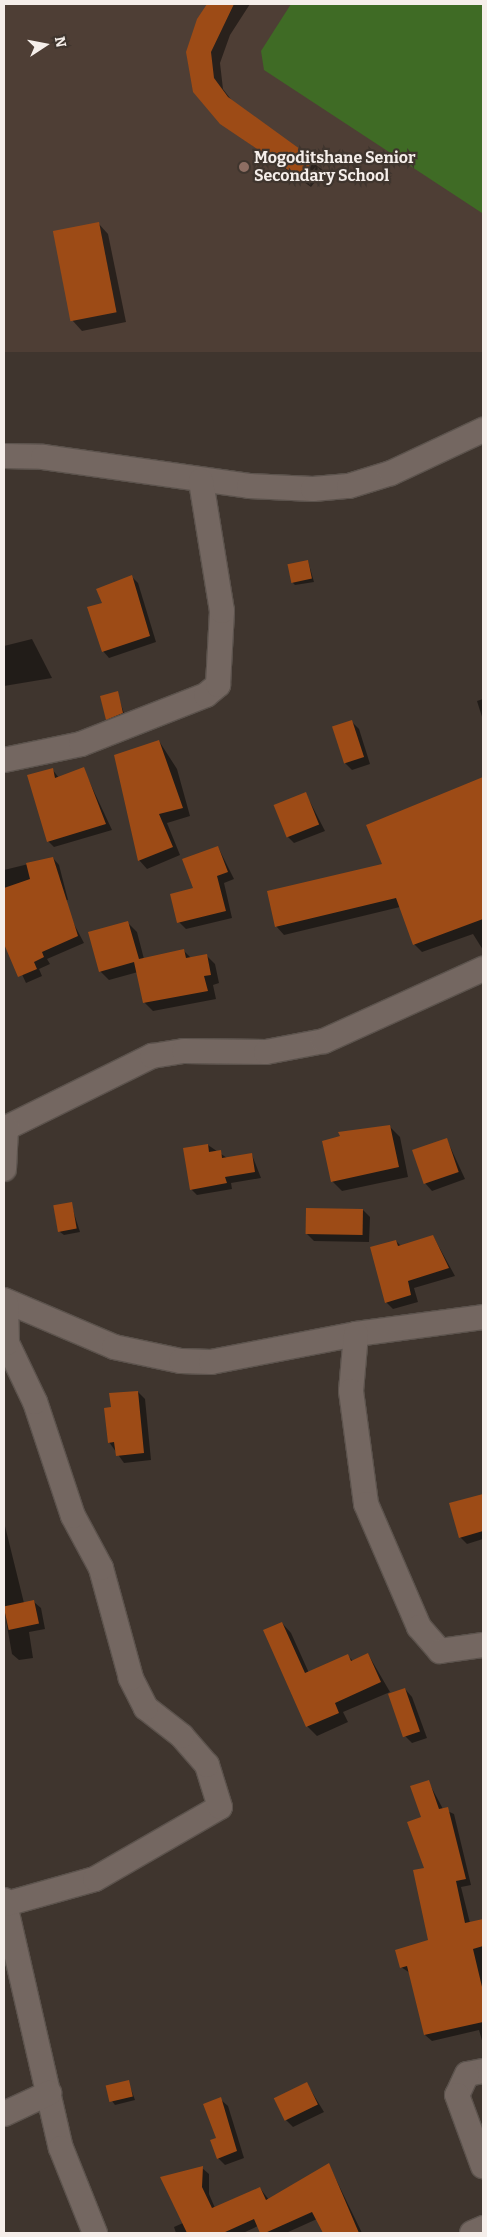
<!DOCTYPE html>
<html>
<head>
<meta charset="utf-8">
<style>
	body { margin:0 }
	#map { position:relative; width:487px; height:2237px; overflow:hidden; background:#3f352e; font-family:Bitter,serif }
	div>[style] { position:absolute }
	.built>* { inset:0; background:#4e3e35; transform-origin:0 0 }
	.green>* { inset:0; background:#3f6b25 }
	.shadow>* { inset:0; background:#0007 }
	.building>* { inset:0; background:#9d4b16; transform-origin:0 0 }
	.roads { filter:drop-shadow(1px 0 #5c534d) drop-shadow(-1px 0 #5c534d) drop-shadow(0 1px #5c534d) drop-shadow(0 -1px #5c534d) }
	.street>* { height:24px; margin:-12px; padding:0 12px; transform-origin:12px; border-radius:12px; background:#746761 }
	.dots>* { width:14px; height:14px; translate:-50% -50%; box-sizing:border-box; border:2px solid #3f352e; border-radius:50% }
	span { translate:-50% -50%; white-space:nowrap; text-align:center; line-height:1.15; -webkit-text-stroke:4.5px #3f352e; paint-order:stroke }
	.poi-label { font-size:16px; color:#f5eeea; font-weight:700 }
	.left { translate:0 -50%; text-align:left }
	.frame { position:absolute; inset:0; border:5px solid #f5eeea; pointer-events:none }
	.north { position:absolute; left:20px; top:20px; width:50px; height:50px; -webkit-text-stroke:4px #3f352e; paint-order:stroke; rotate:79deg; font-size:14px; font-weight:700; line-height:20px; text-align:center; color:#f5eeea }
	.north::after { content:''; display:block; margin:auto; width:18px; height:22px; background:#f5eeea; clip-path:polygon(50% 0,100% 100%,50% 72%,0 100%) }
</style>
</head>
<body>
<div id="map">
	<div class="built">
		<div style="left:4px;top:4px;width:479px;height:348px"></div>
	</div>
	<div class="green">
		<div style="clip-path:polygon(291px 4px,483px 4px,482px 213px,264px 70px,261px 51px)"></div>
	</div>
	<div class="shadow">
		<div style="clip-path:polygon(208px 4px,250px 4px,230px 35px,220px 63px,223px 89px,233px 102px,324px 171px,311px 187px,221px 123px,198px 19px)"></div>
		<div style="clip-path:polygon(98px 223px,108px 234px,126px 322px,82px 331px,72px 320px)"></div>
		<div style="clip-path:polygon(308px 561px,314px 582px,295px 585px,292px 582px)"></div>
		<div style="clip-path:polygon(132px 577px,138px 583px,156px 642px,109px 658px,103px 651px)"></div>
		<div style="clip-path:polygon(32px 639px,52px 678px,4px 686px,4px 646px)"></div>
		<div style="clip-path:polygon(117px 693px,125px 716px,110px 722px,107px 719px)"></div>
		<div style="clip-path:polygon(483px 699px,483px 720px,477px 701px)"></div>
		<div style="clip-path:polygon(352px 722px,359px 729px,370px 764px,352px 770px,345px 763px)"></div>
		<div style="clip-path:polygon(159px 741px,177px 769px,190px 816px,167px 823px,180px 855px,147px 869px,139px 860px)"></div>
		<div style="clip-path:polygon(83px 768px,112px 830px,54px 847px,48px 841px,52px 769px,59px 778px)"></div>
		<div style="clip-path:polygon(483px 778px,483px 950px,473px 934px,422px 952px,414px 944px,400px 907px,284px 935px,276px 926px,384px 865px,368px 826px)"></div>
		<div style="clip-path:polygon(306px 794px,325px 831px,294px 843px,287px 836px)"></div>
		<div style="clip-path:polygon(218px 847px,234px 879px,224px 883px,232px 918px,186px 929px,179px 922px)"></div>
		<div style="clip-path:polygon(53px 858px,59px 865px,68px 900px,4px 912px,4px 870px)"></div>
		<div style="clip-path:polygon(66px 909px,84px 943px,47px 959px,50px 964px,39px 969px,42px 976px,26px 983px,4px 936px)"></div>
		<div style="clip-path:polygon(128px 923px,137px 932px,144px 959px,183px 950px,191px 958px,206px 955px,215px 964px,219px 983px,213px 985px,216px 999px,153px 1011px,144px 1002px,138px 972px,109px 980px,100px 971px)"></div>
		<div style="clip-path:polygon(390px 1127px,400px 1137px,408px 1177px,342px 1191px,332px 1181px,342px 1137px)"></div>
		<div style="clip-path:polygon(447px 1140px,465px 1179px,432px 1191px,425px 1183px)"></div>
		<div style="clip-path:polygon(208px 1145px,227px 1158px,252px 1155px,261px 1178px,231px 1183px,232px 1189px,197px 1195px,191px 1189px)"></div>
		<div style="clip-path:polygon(71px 1204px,80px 1232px,64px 1235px,60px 1232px)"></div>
		<div style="clip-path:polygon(363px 1210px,370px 1217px,369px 1242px,314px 1241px,307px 1234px)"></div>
		<div style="clip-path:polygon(433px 1236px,455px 1276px,414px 1288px,418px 1302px,393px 1309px,386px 1302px,396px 1241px,401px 1246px)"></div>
		<div style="clip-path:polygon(138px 1392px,145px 1399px,151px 1460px,124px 1463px,109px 1442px,112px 1408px)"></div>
		<div style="clip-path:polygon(480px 1496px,483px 1539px,467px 1544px,460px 1537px)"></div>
		<div style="clip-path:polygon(4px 1522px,24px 1603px,34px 1602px,41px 1608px,45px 1629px,29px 1632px,33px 1658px,19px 1660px,12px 1654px,4px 1609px)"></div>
		<div style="clip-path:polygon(282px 1623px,291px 1633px,309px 1673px,348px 1656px,353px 1661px,368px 1654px,390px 1692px,343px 1712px,348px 1722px,317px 1736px,307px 1726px)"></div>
		<div style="clip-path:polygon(405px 1689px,412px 1697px,427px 1738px,412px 1743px,405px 1736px)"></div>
		<div style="clip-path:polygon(428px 1781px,443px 1809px,454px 1814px,471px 1885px,461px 1887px,470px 1923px,483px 1921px,483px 2044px,479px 2030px,432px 2041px,425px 2035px,410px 1973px,401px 1967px,429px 1940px,423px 1818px)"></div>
		<div style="clip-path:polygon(128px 2081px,135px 2100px,115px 2105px,112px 2101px)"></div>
		<div style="clip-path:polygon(307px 2084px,324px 2112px,293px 2127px,286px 2120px)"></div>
		<div style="clip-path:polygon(220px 2099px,228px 2106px,244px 2158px,225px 2165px,218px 2158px)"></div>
		<div style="clip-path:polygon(329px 2165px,362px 2233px,324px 2233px,317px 2219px,286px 2233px,261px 2233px,258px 2226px,243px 2233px,176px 2233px,174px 2227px,183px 2223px,202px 2168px,209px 2174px,209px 2194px,215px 2208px,260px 2188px,269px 2200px)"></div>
	</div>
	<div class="building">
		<div style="clip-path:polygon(207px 4px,234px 4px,211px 52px,214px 78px,228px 97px,315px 160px,300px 178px,220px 124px,193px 92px,186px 52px,197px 19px)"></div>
		<div style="left:99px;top:222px;width:92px;height:47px;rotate:79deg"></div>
		<div style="left:308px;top:560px;width:19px;height:21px;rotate:78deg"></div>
		<div style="clip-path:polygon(132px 575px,150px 636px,102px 652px,87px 607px,102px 603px,96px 589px)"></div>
		<div style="clip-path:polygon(118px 691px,123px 713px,106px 720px,100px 696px)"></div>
		<div style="left:352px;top:720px;width:39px;height:21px;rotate:72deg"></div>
		<div style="clip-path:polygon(159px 740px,183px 808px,159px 814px,173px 847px,138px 861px,114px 755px)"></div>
		<div style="clip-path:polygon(84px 767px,106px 824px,47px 842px,27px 775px,53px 768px,55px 778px)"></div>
		<div style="clip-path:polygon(483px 777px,483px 919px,413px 945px,396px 898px,275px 927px,267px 891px,382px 864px,366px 825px)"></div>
		<div style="left:306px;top:792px;width:35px;height:35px;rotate:68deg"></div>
		<div style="clip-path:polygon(218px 846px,228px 872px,217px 876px,226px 911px,177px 923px,170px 894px,193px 888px,182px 859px)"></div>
		<div style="clip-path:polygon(53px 857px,78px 936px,42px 952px,44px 957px,34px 962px,37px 969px,18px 977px,4px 944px,4px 888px,30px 879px,26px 863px)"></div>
		<div style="clip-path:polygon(128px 921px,139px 959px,184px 949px,186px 958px,207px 954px,211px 975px,204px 976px,208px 991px,143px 1003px,134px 962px,99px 972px,88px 932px)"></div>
		<div style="clip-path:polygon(390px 1125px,399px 1167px,331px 1182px,322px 1141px,340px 1136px,338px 1132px)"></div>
		<div style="left:447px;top:1138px;width:36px;height:37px;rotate:71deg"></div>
		<div style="clip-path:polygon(208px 1144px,209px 1152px,221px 1150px,222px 1158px,252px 1153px,255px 1172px,225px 1177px,227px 1183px,190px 1190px,183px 1148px)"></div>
		<div style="left:72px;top:1202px;width:27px;height:19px;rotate:80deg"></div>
		<div style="left:306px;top:1208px;width:57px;height:26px;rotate:1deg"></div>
		<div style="clip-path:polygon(433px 1235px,449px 1268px,408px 1281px,411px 1295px,385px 1303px,370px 1247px,396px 1240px,398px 1246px)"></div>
		<div style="clip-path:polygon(138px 1391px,144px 1453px,116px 1456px,114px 1442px,108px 1443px,104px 1408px,111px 1407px,109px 1393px)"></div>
		<div style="clip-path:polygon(483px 1494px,483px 1531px,459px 1538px,449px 1503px)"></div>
		<div style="left:34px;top:1600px;width:24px;height:31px;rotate:78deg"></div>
		<div style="clip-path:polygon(282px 1622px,305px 1673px,348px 1654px,351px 1661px,368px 1653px,381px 1682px,335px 1703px,339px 1713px,306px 1727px,263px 1630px)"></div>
		<div style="left:405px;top:1688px;width:46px;height:18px;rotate:71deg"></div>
		<div style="clip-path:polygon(429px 1780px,439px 1809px,448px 1807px,466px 1879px,456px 1881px,465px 1923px,483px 1919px,483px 1946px,473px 1949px,483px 1991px,483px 2022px,424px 2035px,407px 1966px,400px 1968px,395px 1950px,428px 1940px,413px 1870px,424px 1868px,407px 1822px,421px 1817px,410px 1786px)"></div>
		<div style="left:129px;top:2080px;width:17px;height:24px;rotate:77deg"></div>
		<div style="left:307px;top:2082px;width:25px;height:37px;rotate:64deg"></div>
		<div style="clip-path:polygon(221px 2097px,237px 2151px,217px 2159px,210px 2140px,216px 2138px,203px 2104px)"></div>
		<div style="clip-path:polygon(329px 2163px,359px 2233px,323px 2233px,312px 2212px,265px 2233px,260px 2233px,254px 2219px,223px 2233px,187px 2233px,160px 2177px,203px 2166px,202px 2187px,212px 2208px,260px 2187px,266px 2200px)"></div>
	</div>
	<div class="roads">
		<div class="street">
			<div style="left:4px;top:456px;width:39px;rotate:1deg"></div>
			<div style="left:43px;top:457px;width:208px;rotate:8deg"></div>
			<div style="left:249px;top:486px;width:64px;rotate:2.7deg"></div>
			<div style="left:313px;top:489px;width:36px;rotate:-5deg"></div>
			<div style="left:349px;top:486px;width:44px;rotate:-17.2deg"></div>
			<div style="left:391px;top:473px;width:102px;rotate:-25.1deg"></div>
			<div style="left:4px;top:760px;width:79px;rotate:-11.7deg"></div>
			<div style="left:81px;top:744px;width:134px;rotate:-21.4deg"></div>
			<div style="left:206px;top:695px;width:16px;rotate:-40deg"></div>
			<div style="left:218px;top:685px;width:74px;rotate:-86.9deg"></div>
			<div style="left:222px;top:611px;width:132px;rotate:-99.2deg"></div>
			<div style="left:4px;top:1129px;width:165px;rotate:-26.3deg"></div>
			<div style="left:152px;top:1056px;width:32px;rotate:-9deg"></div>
			<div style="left:184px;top:1051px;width:82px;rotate:0.7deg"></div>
			<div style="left:266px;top:1052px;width:59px;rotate:-10.7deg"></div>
			<div style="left:324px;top:1041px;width:175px;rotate:-24.4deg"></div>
			<div style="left:4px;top:1169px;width:41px;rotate:-87.2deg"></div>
			<div style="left:4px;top:1300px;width:120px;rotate:23.1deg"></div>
			<div style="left:114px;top:1347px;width:68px;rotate:11.8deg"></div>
			<div style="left:181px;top:1361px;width:30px;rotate:2deg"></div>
			<div style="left:211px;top:1362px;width:148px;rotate:-10.9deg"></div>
			<div style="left:356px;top:1334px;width:128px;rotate:-7.6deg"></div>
			<div style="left:356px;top:1334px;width:57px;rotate:95deg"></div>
			<div style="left:351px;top:1391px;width:114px;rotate:82.4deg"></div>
			<div style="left:366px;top:1504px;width:134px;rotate:66.7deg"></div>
			<div style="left:419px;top:1627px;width:32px;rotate:49deg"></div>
			<div style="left:440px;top:1651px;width:43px;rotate:-7.9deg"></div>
			<div style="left:4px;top:1900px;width:254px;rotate:77.1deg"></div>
			<div style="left:61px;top:2148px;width:92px;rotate:68.2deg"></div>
			<div style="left:6px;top:1904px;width:92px;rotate:-15.7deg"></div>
			<div style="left:95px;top:1879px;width:144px;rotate:-29.9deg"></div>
			<div style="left:220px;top:1807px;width:44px;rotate:-107.2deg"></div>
			<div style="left:207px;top:1765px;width:38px;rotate:-131deg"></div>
			<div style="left:182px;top:1736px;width:46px;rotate:-142.1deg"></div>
			<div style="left:146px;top:1708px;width:34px;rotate:-117deg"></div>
			<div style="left:131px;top:1678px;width:114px;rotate:-105.3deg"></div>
			<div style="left:101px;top:1568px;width:59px;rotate:-118.3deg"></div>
			<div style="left:73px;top:1516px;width:120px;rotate:-108.4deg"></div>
			<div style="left:35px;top:1402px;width:65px;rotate:-115.4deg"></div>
			<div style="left:7px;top:1343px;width:41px;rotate:-91.4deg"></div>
			<div style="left:483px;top:2071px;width:16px;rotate:169deg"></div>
			<div style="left:467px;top:2074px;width:23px;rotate:115deg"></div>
			<div style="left:457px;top:2095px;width:76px;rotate:69.9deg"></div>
			<div style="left:4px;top:2114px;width:50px;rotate:-25deg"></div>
			<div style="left:472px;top:2233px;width:12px;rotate:-24deg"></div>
		</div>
	</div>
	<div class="dots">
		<div style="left:244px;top:167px;background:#8d6e63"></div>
	</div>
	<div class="poi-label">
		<span class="left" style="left:254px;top:167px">Mogoditshane Senior<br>Secondary School</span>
	</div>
	<div class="frame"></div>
	<div class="north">N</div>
</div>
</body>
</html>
